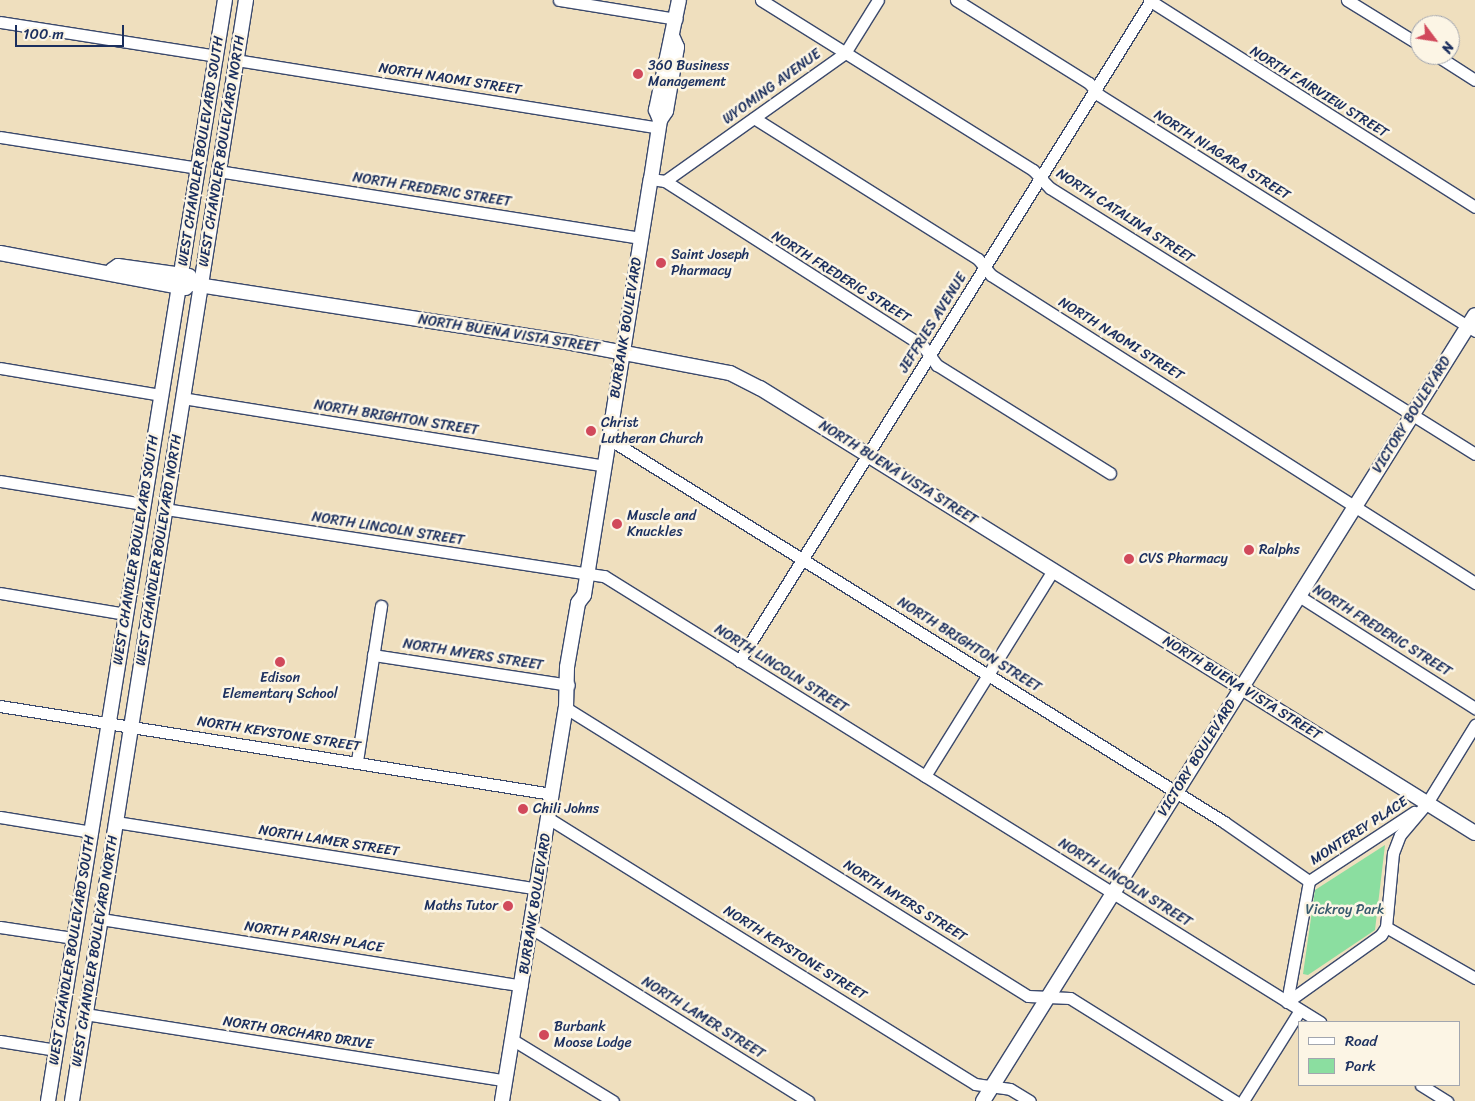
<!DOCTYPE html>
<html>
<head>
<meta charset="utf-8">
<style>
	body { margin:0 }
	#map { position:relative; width:1475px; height:1101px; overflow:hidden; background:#efdfbe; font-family:Sriracha,sans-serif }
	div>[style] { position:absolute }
	.green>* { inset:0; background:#8bdea0 }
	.roads { filter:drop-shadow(1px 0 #3b496c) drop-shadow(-1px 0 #3b496c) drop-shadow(0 1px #3b496c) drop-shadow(0 -1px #3b496c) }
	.minor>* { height:11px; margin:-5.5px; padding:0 5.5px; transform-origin:5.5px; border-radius:5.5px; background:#fff }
	.major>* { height:14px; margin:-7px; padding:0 7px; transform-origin:7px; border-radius:7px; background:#fff }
	.dots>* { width:14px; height:14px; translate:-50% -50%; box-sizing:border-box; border:2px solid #fcf5e5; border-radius:50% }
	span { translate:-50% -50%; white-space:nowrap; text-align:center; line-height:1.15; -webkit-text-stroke:5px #fcf5e5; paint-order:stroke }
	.poi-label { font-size:14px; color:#1b2f5e }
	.left { translate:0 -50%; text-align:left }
	.right { translate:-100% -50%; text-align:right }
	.street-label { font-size:14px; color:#1b2f5e }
	.park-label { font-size:14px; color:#375b6e }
	.legend { position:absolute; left:1298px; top:1021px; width:162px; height:65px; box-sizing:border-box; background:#fcf5e5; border:1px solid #a2a6af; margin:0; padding:6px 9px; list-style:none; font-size:15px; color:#1b2f5e }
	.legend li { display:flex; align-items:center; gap:10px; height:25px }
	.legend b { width:25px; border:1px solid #a2a6af }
	.north { position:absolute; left:1410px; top:15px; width:50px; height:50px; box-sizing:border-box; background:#fcf5e5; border:1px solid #a2a6af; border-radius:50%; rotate:121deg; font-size:14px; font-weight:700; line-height:20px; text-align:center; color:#1b2f5e }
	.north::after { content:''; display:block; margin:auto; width:18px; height:22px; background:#d1495b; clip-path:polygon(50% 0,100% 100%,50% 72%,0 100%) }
	.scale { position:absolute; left:15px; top:25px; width:109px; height:22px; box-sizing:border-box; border:2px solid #1b2f5e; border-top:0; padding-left:6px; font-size:15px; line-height:18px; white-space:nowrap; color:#1b2f5e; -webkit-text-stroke:4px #fcf5e5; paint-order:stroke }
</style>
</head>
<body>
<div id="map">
	<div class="green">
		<div style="clip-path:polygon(1385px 845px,1375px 930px,1308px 975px,1303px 974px,1315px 890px)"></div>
	</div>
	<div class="roads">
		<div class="minor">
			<div style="left:559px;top:0;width:119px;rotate:9.2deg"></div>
			<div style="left:761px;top:0;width:321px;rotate:32deg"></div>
			<div style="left:1033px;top:170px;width:25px;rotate:47deg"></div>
			<div style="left:1050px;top:188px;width:501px;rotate:32.04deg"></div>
			<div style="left:956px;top:0;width:157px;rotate:32deg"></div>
			<div style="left:1089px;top:83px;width:16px;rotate:50deg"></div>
			<div style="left:1099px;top:95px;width:444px;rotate:32.1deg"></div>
			<div style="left:1149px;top:0;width:386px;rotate:32.4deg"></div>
			<div style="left:1347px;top:0;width:86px;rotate:31.7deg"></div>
			<div style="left:0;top:22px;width:219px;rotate:8.9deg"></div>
			<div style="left:1436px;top:55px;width:46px;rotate:32.7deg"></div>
			<div style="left:236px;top:60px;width:428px;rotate:9.1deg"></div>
			<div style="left:754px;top:118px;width:265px;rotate:32.2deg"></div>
			<div style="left:978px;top:259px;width:21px;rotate:51deg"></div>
			<div style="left:991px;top:275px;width:574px;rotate:32.47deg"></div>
			<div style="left:0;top:137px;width:200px;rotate:8.9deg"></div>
			<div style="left:218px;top:171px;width:428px;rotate:9deg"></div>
			<div style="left:651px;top:179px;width:14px;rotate:8deg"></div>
			<div style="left:665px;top:181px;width:306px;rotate:32.6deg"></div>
			<div style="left:923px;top:346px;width:24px;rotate:54deg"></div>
			<div style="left:937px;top:365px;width:204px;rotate:32deg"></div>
			<div style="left:665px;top:181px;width:221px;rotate:-35.4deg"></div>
			<div style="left:845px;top:53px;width:62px;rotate:-58.1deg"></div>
			<div style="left:0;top:368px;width:163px;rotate:9.5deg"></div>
			<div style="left:182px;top:398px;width:428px;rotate:9.1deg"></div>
			<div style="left:609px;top:439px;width:725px;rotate:31.91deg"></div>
			<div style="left:1224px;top:822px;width:103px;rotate:34.8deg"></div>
			<div style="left:0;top:481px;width:146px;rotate:9.1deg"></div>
			<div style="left:165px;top:509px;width:444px;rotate:8.7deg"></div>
			<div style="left:604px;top:576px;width:844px;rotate:31.92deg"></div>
			<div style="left:0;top:593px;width:128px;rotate:9.5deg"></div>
			<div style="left:1299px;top:596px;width:209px;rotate:32.5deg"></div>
			<div style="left:373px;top:655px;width:198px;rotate:8.7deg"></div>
			<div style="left:739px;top:661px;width:779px;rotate:-58.06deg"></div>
			<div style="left:0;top:706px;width:559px;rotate:9.06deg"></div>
			<div style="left:566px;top:708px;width:544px;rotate:31.94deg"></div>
			<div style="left:1028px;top:996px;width:42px;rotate:2.7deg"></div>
			<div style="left:1070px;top:998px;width:195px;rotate:32deg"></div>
			<div style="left:357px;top:761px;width:157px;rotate:-81.2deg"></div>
			<div style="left:925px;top:776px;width:243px;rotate:-58.1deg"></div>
			<div style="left:0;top:817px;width:93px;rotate:9.3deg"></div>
			<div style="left:548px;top:818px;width:503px;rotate:31.92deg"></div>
			<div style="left:975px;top:1084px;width:35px;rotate:8deg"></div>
			<div style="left:1010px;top:1089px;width:23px;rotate:31deg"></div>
			<div style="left:116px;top:822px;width:426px;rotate:9deg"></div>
			<div style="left:101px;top:919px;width:426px;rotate:9deg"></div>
			<div style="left:0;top:927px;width:75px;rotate:8.5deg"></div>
			<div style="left:1386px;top:927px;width:103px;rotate:29.8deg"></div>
			<div style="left:531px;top:928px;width:327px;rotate:32deg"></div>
			<div style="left:1287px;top:1002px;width:115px;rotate:-35.5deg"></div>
			<div style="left:1381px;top:935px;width:9px;rotate:-58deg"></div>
			<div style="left:1386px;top:927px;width:74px;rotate:-84.6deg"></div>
			<div style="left:1393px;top:853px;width:19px;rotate:-69deg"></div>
			<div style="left:1400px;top:835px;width:42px;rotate:-49.8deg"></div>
			<div style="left:1427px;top:803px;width:92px;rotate:-58.4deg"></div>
			<div style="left:1287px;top:1002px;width:123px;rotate:-79.7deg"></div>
			<div style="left:1309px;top:881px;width:126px;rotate:-33.3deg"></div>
			<div style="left:85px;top:1014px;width:426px;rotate:9deg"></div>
			<div style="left:513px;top:1040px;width:117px;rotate:31.4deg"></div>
			<div style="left:0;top:1041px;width:57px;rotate:9.1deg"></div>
			<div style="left:1421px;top:1085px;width:31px;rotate:32deg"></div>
			<div style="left:1243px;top:1101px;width:107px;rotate:-57.9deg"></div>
		</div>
		<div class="major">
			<div style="left:660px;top:120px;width:11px;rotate:-56deg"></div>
			<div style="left:666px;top:111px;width:65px;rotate:-80.2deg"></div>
			<div style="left:677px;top:47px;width:10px;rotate:-114deg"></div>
			<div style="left:0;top:253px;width:189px;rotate:10.7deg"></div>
			<div style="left:112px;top:270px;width:7px;rotate:-34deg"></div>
			<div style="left:118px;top:266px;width:72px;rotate:8deg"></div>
			<div style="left:178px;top:287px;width:8px;rotate:-30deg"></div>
			<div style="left:185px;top:283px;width:392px;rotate:8.8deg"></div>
			<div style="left:572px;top:343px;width:161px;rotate:10.8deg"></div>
			<div style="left:730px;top:373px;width:34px;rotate:27deg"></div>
			<div style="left:760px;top:388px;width:842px;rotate:31.9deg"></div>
			<div style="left:48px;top:1101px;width:1115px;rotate:-80.87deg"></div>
			<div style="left:72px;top:1101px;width:1115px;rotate:-81.02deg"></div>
			<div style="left:502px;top:1101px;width:398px;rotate:-80.8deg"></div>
			<div style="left:566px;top:708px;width:41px;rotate:-88.6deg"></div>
			<div style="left:567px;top:667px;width:65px;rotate:-80.2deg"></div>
			<div style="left:578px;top:603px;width:10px;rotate:-53deg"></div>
			<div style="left:584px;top:595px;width:421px;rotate:-80.9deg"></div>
			<div style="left:651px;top:179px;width:60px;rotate:-81.3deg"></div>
			<div style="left:660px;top:120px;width:11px;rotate:-112deg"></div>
			<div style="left:656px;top:110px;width:112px;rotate:-78.2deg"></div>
			<div style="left:983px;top:1101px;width:927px;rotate:-57.96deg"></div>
		</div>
	</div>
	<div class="dots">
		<div style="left:638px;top:74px;background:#d1495b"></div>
		<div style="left:661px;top:263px;background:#d1495b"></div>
		<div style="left:591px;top:431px;background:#d1495b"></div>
		<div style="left:617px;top:524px;background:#d1495b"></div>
		<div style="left:1249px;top:550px;background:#d1495b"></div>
		<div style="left:1129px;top:559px;background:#d1495b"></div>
		<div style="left:280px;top:662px;background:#d1495b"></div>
		<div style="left:523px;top:809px;background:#d1495b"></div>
		<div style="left:508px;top:906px;background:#d1495b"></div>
		<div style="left:544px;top:1035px;background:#d1495b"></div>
	</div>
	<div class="poi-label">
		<span class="left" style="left:648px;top:74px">360 Business<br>Management</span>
		<span class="left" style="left:671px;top:263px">Saint Joseph<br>Pharmacy</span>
		<span class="left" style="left:601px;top:431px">Christ<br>Lutheran Church</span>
		<span class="left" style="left:627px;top:524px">Muscle and<br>Knuckles</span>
		<span class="left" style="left:1259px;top:550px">Ralphs</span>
		<span class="left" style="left:1139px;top:559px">CVS Pharmacy</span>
		<span style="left:280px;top:686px">Edison<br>Elementary School</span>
		<span class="left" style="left:533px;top:809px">Chili Johns</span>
		<span class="right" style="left:498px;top:906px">Maths Tutor</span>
		<span class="left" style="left:554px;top:1035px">Burbank<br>Moose Lodge</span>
	</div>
	<div class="street-label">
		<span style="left:450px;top:79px;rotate:9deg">NORTH NAOMI STREET</span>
		<span style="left:772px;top:87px;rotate:-36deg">WYOMING AVENUE</span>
		<span style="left:1319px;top:92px;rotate:32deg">NORTH FAIRVIEW STREET</span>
		<span style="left:201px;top:151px;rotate:-81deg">WEST CHANDLER BOULEVARD SOUTH</span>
		<span style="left:222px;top:151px;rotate:-81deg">WEST CHANDLER BOULEVARD NORTH</span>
		<span style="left:1222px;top:155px;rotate:32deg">NORTH NIAGARA STREET</span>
		<span style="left:432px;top:190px;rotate:9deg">NORTH FREDERIC STREET</span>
		<span style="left:1125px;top:216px;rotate:33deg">NORTH CATALINA STREET</span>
		<span style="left:841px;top:277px;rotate:32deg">NORTH FREDERIC STREET</span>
		<span style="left:933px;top:323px;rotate:-58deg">JEFFRIES AVENUE</span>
		<span style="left:626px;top:328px;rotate:-81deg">BURBANK BOULEVARD</span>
		<span style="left:509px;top:334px;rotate:9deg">NORTH BUENA VISTA STREET</span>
		<span style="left:1121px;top:339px;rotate:32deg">NORTH NAOMI STREET</span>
		<span style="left:1412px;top:415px;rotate:-58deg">VICTORY BOULEVARD</span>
		<span style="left:396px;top:418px;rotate:9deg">NORTH BRIGHTON STREET</span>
		<span style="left:898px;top:473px;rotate:32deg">NORTH BUENA VISTA STREET</span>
		<span style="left:388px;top:529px;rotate:9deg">NORTH LINCOLN STREET</span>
		<span style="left:136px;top:550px;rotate:-81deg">WEST CHANDLER BOULEVARD SOUTH</span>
		<span style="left:159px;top:550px;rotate:-81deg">WEST CHANDLER BOULEVARD NORTH</span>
		<span style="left:1382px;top:631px;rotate:32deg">NORTH FREDERIC STREET</span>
		<span style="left:969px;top:645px;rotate:32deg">NORTH BRIGHTON STREET</span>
		<span style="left:473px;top:655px;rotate:9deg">NORTH MYERS STREET</span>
		<span style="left:781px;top:669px;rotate:32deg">NORTH LINCOLN STREET</span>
		<span style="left:1242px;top:688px;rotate:32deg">NORTH BUENA VISTA STREET</span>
		<span style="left:279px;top:734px;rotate:9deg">NORTH KEYSTONE STREET</span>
		<span style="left:1197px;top:758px;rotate:-58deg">VICTORY BOULEVARD</span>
		<span style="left:1359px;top:831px;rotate:-33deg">MONTEREY PLACE</span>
		<span style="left:329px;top:841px;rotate:9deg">NORTH LAMER STREET</span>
		<span style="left:1125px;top:883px;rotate:32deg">NORTH LINCOLN STREET</span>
		<span style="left:905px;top:901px;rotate:32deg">NORTH MYERS STREET</span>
		<span style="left:535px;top:904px;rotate:-81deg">BURBANK BOULEVARD</span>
		<span style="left:314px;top:937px;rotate:9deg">NORTH PARISH PLACE</span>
		<span style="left:72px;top:950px;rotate:-81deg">WEST CHANDLER BOULEVARD SOUTH</span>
		<span style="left:95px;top:951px;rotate:-81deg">WEST CHANDLER BOULEVARD NORTH</span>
		<span style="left:795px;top:953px;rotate:32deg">NORTH KEYSTONE STREET</span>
		<span style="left:703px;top:1018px;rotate:32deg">NORTH LAMER STREET</span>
		<span style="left:298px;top:1033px;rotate:9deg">NORTH ORCHARD DRIVE</span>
	</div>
	<div class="park-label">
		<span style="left:1345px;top:910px">Vickroy Park</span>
	</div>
	<ul class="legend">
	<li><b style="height:6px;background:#fff"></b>Road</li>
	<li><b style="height:14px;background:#8bdea0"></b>Park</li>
	</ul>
	<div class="north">N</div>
	<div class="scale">100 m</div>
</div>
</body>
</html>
